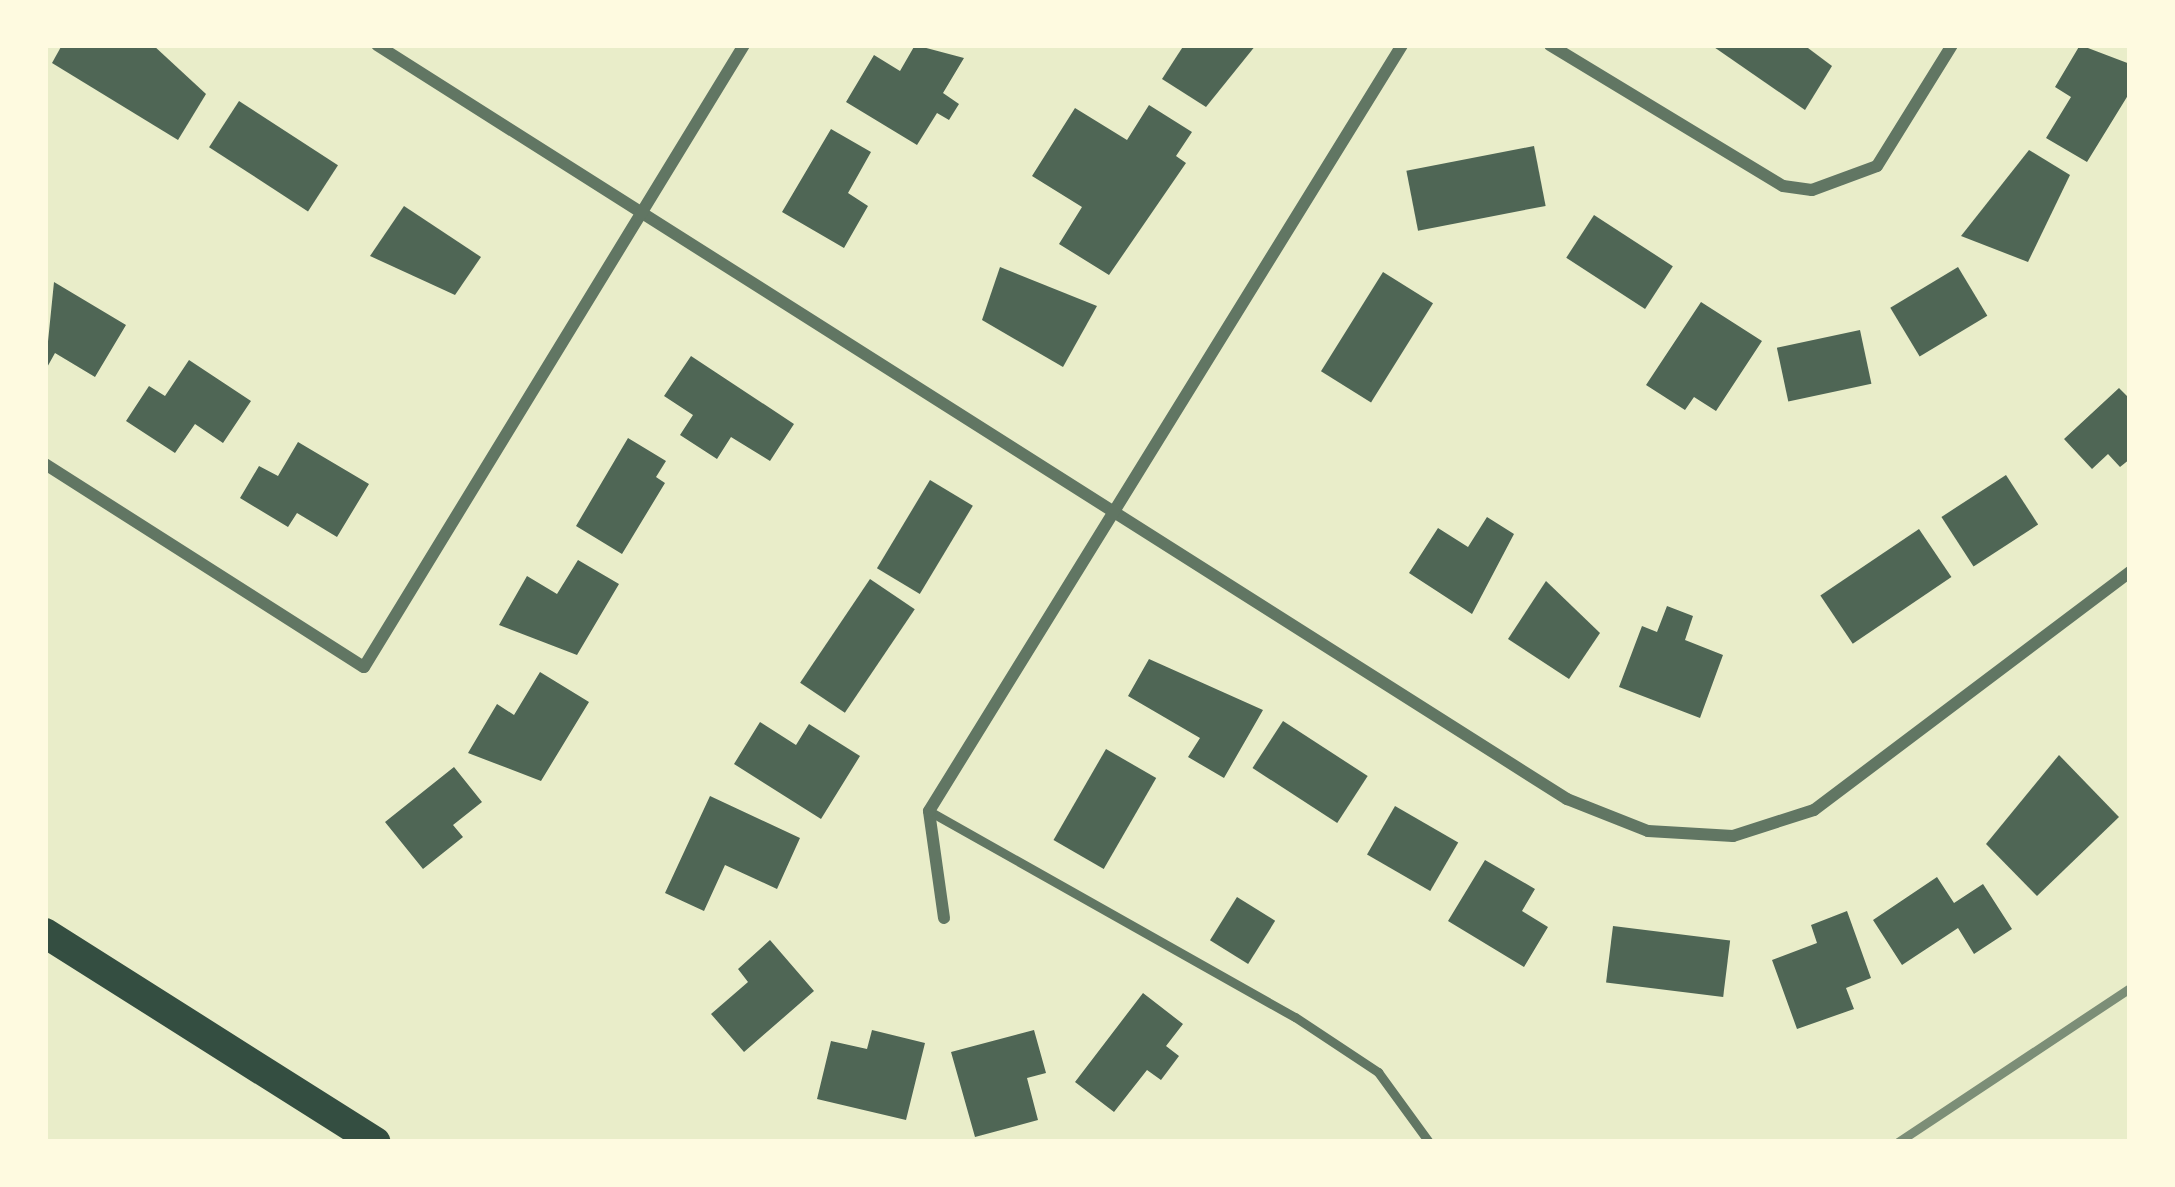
<!DOCTYPE html>
<html>
<head>
<meta charset="utf-8">
<style>
	body { margin:0 }
	#map { position:relative; width:2175px; height:1187px; overflow:hidden; background:#e9edc9; font-family:Inter,sans-serif }
	div>[style] { position:absolute }
	.building>* { inset:0; background:#4f6655; transform-origin:0 0 }
	.service>* { height:9px; margin:-4.5px; padding:0 4.5px; transform-origin:4.5px; border-radius:4.5px; background:#617663 }
	.minor>* { height:12px; margin:-6px; padding:0 6px; transform-origin:6px; border-radius:6px; background:#617663 }
	.primary>* { height:30px; margin:-15px; padding:0 15px; transform-origin:15px; border-radius:15px; background:#344e41 }
	.rail>* { height:9px; margin:-4.5px; padding:0 4.5px; transform-origin:4.5px; border-radius:4.5px; background:#7c8e77 }
	span { translate:-50% -50%; white-space:nowrap; text-align:center; line-height:1.15; -webkit-text-stroke:10px #fefae0; paint-order:stroke }
	.frame { position:absolute; inset:0; border:48px solid #fefae0; pointer-events:none }
</style>
</head>
<body>
<div id="map">
	<div class="building">
		<div style="clip-path:polygon(62px 45px,153px 45px,206px 94px,178px 140px,52px 63px)"></div>
		<div style="clip-path:polygon(915px 45px,964px 58px,943px 93px,959px 104px,949px 120px,937px 113px,917px 145px,846px 102px,874px 55px,900px 71px)"></div>
		<div style="clip-path:polygon(1184px 45px,1256px 45px,1206px 107px,1162px 79px)"></div>
		<div style="clip-path:polygon(1711px 45px,1804px 45px,1832px 66px,1805px 110px)"></div>
		<div style="clip-path:polygon(2080px 45px,2130px 64px,2130px 92px,2087px 162px,2046px 138px,2071px 97px,2055px 87px)"></div>
		<div style="left:239px;top:101px;width:118px;height:55px;rotate:33deg"></div>
		<div style="clip-path:polygon(1149px 105px,1192px 132px,1176px 156px,1186px 163px,1109px 275px,1059px 244px,1082px 207px,1032px 176px,1075px 108px,1127px 140px)"></div>
		<div style="clip-path:polygon(831px 129px,871px 152px,848px 193px,868px 206px,844px 248px,782px 212px)"></div>
		<div style="left:1534px;top:146px;width:61px;height:130px;rotate:79deg"></div>
		<div style="clip-path:polygon(2029px 150px,2070px 175px,2028px 262px,1961px 236px)"></div>
		<div style="clip-path:polygon(404px 206px,481px 257px,455px 295px,370px 256px)"></div>
		<div style="left:1594px;top:215px;width:94px;height:51px;rotate:33deg"></div>
		<div style="clip-path:polygon(1000px 267px,1097px 306px,1063px 367px,982px 320px)"></div>
		<div style="left:1958px;top:267px;width:57px;height:79px;rotate:59deg"></div>
		<div style="left:1383px;top:272px;width:59px;height:117px;rotate:32deg"></div>
		<div style="clip-path:polygon(54px 282px,126px 325px,95px 377px,55px 353px,45px 371px)"></div>
		<div style="clip-path:polygon(1701px 302px,1762px 341px,1716px 411px,1694px 397px,1685px 410px,1646px 385px)"></div>
		<div style="left:1860px;top:330px;width:55px;height:85px;rotate:78deg"></div>
		<div style="clip-path:polygon(691px 356px,794px 424px,770px 461px,731px 437px,717px 459px,680px 435px,693px 415px,664px 396px)"></div>
		<div style="clip-path:polygon(189px 360px,251px 401px,223px 443px,195px 424px,175px 453px,126px 421px,149px 386px,165px 396px)"></div>
		<div style="clip-path:polygon(2119px 388px,2130px 399px,2130px 459px,2120px 467px,2108px 454px,2092px 469px,2064px 439px)"></div>
		<div style="clip-path:polygon(628px 438px,666px 461px,656px 477px,665px 483px,622px 554px,576px 526px)"></div>
		<div style="clip-path:polygon(298px 442px,369px 484px,337px 537px,297px 513px,288px 527px,240px 498px,259px 466px,278px 476px)"></div>
		<div style="left:2006px;top:475px;width:59px;height:77px;rotate:57deg"></div>
		<div style="left:930px;top:480px;width:50px;height:103px;rotate:31deg"></div>
		<div style="clip-path:polygon(1487px 517px,1514px 534px,1472px 614px,1409px 573px,1438px 528px,1468px 547px)"></div>
		<div style="left:1919px;top:529px;width:58px;height:119px;rotate:56deg"></div>
		<div style="clip-path:polygon(578px 560px,619px 584px,577px 655px,499px 625px,527px 576px,557px 594px)"></div>
		<div style="left:870px;top:579px;width:54px;height:125px;rotate:34deg"></div>
		<div style="clip-path:polygon(1546px 581px,1600px 633px,1569px 679px,1508px 639px)"></div>
		<div style="clip-path:polygon(1667px 606px,1693px 616px,1685px 640px,1723px 655px,1700px 718px,1619px 687px,1642px 626px,1657px 632px)"></div>
		<div style="clip-path:polygon(1149px 659px,1263px 710px,1224px 778px,1188px 757px,1200px 738px,1128px 696px)"></div>
		<div style="clip-path:polygon(540px 672px,589px 702px,541px 781px,468px 753px,497px 704px,514px 715px)"></div>
		<div style="left:1283px;top:721px;width:101px;height:56px;rotate:33deg"></div>
		<div style="clip-path:polygon(760px 722px,796px 745px,809px 724px,860px 756px,821px 819px,734px 764px)"></div>
		<div style="left:1106px;top:749px;width:58px;height:105px;rotate:30deg"></div>
		<div style="clip-path:polygon(2059px 755px,2119px 817px,2037px 896px,1986px 844px)"></div>
		<div style="clip-path:polygon(454px 767px,482px 802px,453px 825px,463px 837px,423px 869px,385px 822px)"></div>
		<div style="clip-path:polygon(710px 796px,800px 838px,777px 889px,725px 865px,704px 911px,665px 893px)"></div>
		<div style="left:1395px;top:806px;width:73px;height:56px;rotate:30deg"></div>
		<div style="clip-path:polygon(1485px 860px,1535px 889px,1522px 911px,1548px 927px,1524px 967px,1448px 921px)"></div>
		<div style="clip-path:polygon(1937px 877px,1954px 903px,1983px 884px,2012px 929px,1974px 954px,1958px 928px,1902px 965px,1873px 920px)"></div>
		<div style="left:1237px;top:897px;width:45px;height:51px;rotate:32deg"></div>
		<div style="clip-path:polygon(1847px 911px,1871px 978px,1846px 988px,1854px 1009px,1797px 1029px,1772px 960px,1817px 943px,1811px 925px)"></div>
		<div style="left:1613px;top:926px;width:118px;height:57px;rotate:7deg"></div>
		<div style="clip-path:polygon(770px 940px,814px 991px,744px 1052px,711px 1014px,748px 982px,738px 969px)"></div>
		<div style="clip-path:polygon(1143px 993px,1183px 1024px,1166px 1046px,1179px 1056px,1161px 1080px,1147px 1070px,1114px 1112px,1075px 1082px)"></div>
		<div style="clip-path:polygon(872px 1030px,925px 1043px,906px 1120px,817px 1099px,831px 1041px,867px 1049px)"></div>
		<div style="clip-path:polygon(1034px 1030px,1046px 1073px,1027px 1078px,1038px 1120px,975px 1137px,951px 1052px)"></div>
	</div>
	<div class="service">
		<div style="left:929px;top:811px;width:420px;rotate:29.4deg"></div>
		<div style="left:1295px;top:1017px;width:100px;rotate:33.5deg"></div>
		<div style="left:1378px;top:1072px;width:87px;rotate:53.9deg"></div>
	</div>
	<div class="minor">
		<div style="left:377px;top:45px;width:1409px;rotate:32.36deg"></div>
		<div style="left:1567px;top:799px;width:87px;rotate:21.6deg"></div>
		<div style="left:1648px;top:831px;width:85px;rotate:3.4deg"></div>
		<div style="left:1733px;top:836px;width:85px;rotate:-17.8deg"></div>
		<div style="left:1814px;top:810px;width:396px;rotate:-37deg"></div>
		<div style="left:1550px;top:45px;width:272px;rotate:31.2deg"></div>
		<div style="left:1783px;top:186px;width:29px;rotate:8deg"></div>
		<div style="left:1812px;top:190px;width:69px;rotate:-20.3deg"></div>
		<div style="left:1877px;top:166px;width:142px;rotate:-58.2deg"></div>
		<div style="left:45px;top:464px;width:378px;rotate:32.5deg"></div>
		<div style="left:364px;top:667px;width:729px;rotate:-58.58deg"></div>
		<div style="left:944px;top:918px;width:108px;rotate:-98deg"></div>
		<div style="left:929px;top:811px;width:900px;rotate:-58.3deg"></div>
	</div>
	<div class="primary">
		<div style="left:45px;top:933px;width:391px;rotate:32.3deg"></div>
	</div>
	<div class="rail">
		<div style="left:1898px;top:1142px;width:278px;rotate:-33.6deg"></div>
	</div>
	<div class="frame"></div>
</div>
</body>
</html>
